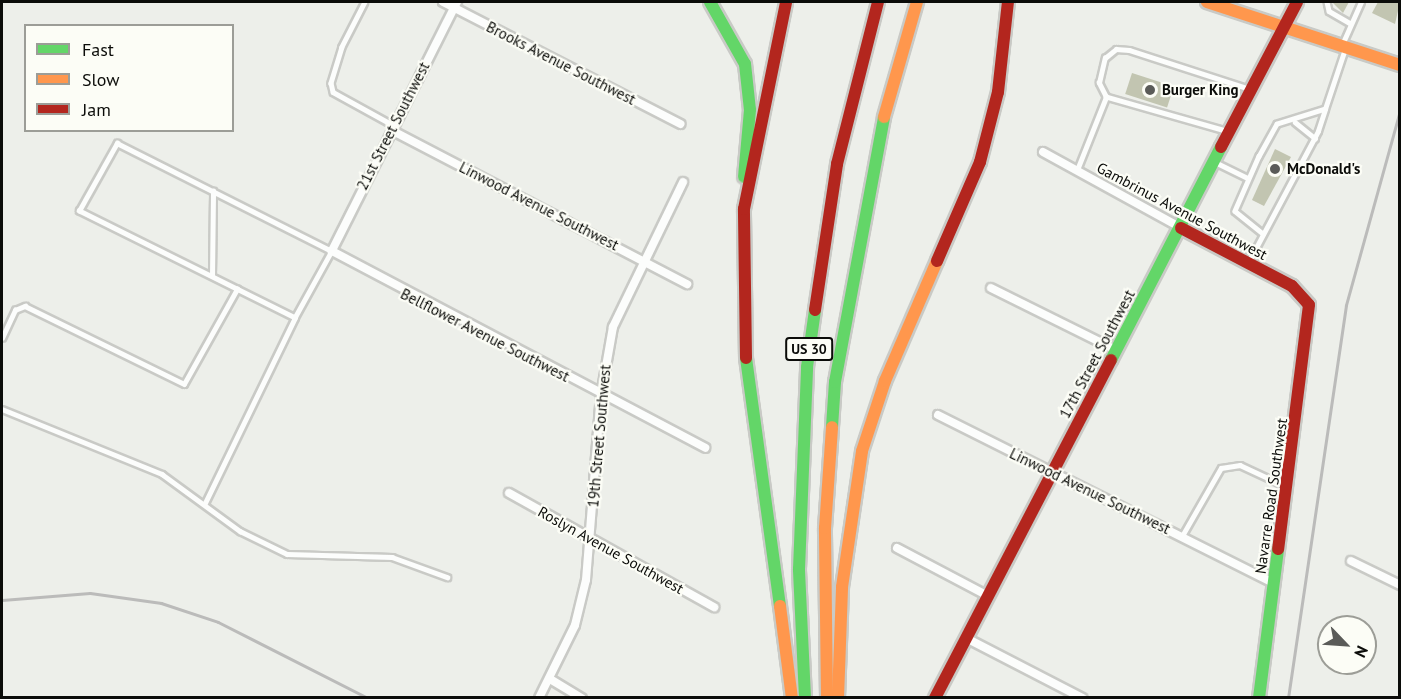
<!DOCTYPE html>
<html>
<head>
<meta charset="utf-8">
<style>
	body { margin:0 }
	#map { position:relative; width:1401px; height:699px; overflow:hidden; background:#edefea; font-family:"PT Sans",sans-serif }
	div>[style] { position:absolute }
	.building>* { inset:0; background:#c2c5b1; transform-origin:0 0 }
	.roads { filter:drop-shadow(2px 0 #c9cac6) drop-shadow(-2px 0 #c9cac6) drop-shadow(0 2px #c9cac6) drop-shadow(0 -2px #c9cac6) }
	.lane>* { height:4.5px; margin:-2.25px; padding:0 2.25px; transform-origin:2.25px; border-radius:2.25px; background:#fcfdfc }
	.street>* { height:8px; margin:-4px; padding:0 4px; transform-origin:4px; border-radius:4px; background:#fcfdfc }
	.fast>* { height:12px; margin:-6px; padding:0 6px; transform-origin:6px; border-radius:6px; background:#63d668 }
	.slow>* { height:12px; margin:-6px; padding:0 6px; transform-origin:6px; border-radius:6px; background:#ff974d }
	.jam>* { height:12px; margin:-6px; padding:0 6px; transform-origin:6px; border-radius:6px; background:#b3261e }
	.rail>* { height:3px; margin:-1.5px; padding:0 1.5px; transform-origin:1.5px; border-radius:1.5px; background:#bbbbba }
	.dots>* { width:16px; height:16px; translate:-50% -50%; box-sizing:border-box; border:3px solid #fcfdf6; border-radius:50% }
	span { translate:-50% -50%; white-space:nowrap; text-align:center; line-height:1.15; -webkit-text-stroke:4.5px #fcfdf6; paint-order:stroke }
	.shield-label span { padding:2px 4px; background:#fcfdf6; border:2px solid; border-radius:4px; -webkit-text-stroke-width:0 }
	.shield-label { font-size:14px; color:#0b0c09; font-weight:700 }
	.street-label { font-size:15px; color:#0b0c09 }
	.poi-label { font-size:15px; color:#0b0c09; font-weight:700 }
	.left { translate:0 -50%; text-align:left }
	.frame { position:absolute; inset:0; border:3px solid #0b0c09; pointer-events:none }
	.legend { position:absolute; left:24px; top:24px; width:210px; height:108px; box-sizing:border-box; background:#fcfdf6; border:2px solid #9c9d97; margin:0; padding:8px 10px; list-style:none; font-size:18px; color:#0b0c09 }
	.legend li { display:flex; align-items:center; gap:12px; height:30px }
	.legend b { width:30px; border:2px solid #9c9d97 }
	.north { position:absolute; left:1317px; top:615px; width:60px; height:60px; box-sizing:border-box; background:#fcfdf6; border:2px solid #9c9d97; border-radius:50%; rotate:115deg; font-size:16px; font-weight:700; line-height:24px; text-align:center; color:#0b0c09 }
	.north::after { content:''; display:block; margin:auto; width:21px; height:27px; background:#5a5b58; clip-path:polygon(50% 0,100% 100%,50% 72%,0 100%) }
</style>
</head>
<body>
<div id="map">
	<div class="building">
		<div style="clip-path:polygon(1332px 2px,1349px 2px,1343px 13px)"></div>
		<div style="clip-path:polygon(1378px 2px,1400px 2px,1395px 24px,1372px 13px)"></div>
		<div style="left:1132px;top:73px;width:44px;height:22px;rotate:18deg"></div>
		<div style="clip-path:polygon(1275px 149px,1291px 157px,1264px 206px,1252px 200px)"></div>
	</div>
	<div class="roads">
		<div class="lane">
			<div style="left:365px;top:2px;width:51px;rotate:117.1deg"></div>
			<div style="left:342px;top:47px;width:38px;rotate:107deg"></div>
			<div style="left:331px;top:83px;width:9px;rotate:77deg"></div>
			<div style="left:333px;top:92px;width:68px;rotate:28.8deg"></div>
			<div style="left:1327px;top:2px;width:9px;rotate:77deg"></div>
			<div style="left:1329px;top:11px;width:24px;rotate:30deg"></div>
			<div style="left:1342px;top:45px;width:47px;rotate:-66.2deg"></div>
			<div style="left:1325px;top:109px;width:63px;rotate:-71.6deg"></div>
			<div style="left:1295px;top:122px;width:26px;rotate:39deg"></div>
			<div style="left:1229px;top:132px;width:128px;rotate:-164.1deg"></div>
			<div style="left:1106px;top:97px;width:16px;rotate:-117deg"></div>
			<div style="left:1099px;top:83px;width:26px;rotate:-77deg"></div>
			<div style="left:1105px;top:58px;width:14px;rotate:-39deg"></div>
			<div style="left:1116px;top:49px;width:13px;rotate:4deg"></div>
			<div style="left:1129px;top:50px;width:127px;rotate:17.9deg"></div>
			<div style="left:117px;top:143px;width:241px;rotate:26.7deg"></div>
			<div style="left:332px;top:251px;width:77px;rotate:118.9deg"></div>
			<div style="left:295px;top:318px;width:241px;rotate:-153.6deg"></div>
			<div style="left:79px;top:211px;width:78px;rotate:-60.8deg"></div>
			<div style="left:1215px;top:162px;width:37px;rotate:26deg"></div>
			<div style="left:1077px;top:170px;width:79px;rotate:-68.3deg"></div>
			<div style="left:1249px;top:261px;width:147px;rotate:-62deg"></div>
			<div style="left:1318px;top:131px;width:23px;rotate:-72deg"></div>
			<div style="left:1325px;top:109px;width:50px;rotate:162.6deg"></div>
			<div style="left:1277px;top:124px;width:37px;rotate:119deg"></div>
			<div style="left:1259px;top:156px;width:60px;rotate:113.6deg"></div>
			<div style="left:1235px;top:211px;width:36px;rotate:39deg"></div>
			<div style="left:212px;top:276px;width:85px;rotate:-89.3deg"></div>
			<div style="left:2px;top:338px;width:31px;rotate:-65deg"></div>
			<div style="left:15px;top:310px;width:11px;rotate:-22deg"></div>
			<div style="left:25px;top:306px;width:177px;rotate:26.1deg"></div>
			<div style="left:184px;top:384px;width:109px;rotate:-60.8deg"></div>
			<div style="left:2px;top:409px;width:173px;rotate:22.1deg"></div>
			<div style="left:162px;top:474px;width:97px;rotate:36.2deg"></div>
			<div style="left:240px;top:531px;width:52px;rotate:26.1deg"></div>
			<div style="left:287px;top:554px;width:105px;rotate:1.6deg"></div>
			<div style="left:392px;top:557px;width:59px;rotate:20deg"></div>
			<div style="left:205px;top:503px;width:206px;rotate:-64.1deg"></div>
			<div style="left:1182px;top:536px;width:78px;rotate:-60.2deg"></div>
			<div style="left:1221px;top:468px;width:19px;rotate:-9deg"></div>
			<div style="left:1240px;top:465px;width:50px;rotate:25deg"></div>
		</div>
		<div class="street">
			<div style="left:443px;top:2px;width:267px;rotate:27.2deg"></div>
			<div style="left:457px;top:2px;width:279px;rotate:116.7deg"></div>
			<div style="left:332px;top:251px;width:422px;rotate:27.8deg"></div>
			<div style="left:391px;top:130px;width:334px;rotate:27.5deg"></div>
			<div style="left:1043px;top:152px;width:158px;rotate:28.8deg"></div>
			<div style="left:991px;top:288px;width:140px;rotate:26.4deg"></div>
			<div style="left:938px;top:415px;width:376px;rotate:26.6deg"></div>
			<div style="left:509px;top:493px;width:235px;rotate:29.1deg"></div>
			<div style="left:897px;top:548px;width:103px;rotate:27.8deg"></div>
			<div style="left:1351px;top:561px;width:55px;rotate:26.1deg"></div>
			<div style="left:966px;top:638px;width:131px;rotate:27.3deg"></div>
			<div style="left:550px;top:679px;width:37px;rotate:31deg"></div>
			<div style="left:539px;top:698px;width:81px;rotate:-63.7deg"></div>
			<div style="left:575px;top:625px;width:46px;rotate:-76.3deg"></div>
			<div style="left:586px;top:580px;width:186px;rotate:-85.4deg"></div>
			<div style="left:601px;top:395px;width:69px;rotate:-80deg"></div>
			<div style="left:613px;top:327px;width:161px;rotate:-64.2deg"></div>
		</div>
		<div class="fast">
			<div style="left:710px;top:2px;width:71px;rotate:60.6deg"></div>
			<div style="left:745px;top:64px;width:46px;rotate:83.8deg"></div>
			<div style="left:750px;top:110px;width:67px;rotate:95.1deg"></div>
			<div style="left:746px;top:358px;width:250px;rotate:82.2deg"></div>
			<div style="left:1111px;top:360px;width:240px;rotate:-62.7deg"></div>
			<div style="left:832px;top:427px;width:45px;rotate:-86.2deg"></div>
			<div style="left:835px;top:382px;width:269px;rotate:-79.5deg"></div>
			<div style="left:805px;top:698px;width:129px;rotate:-92.7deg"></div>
			<div style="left:799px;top:569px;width:202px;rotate:-87.7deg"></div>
			<div style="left:807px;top:367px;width:58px;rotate:-82deg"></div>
			<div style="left:1259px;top:698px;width:150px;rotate:-82.7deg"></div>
		</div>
		<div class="slow">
			<div style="left:1207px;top:2px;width:203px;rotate:18.1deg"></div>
			<div style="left:884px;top:117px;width:120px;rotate:-74deg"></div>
			<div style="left:780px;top:606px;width:93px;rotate:82.6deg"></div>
			<div style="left:827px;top:698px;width:170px;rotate:-90.7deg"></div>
			<div style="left:825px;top:528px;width:101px;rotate:-86deg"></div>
			<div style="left:838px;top:698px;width:111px;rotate:-87.9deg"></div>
			<div style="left:842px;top:587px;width:137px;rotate:-81.6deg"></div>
			<div style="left:862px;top:451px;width:74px;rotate:-71.8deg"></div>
			<div style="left:885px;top:381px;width:131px;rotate:-66.6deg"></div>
		</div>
		<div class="jam">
			<div style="left:1221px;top:147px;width:164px;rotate:-62.3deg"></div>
			<div style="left:1181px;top:228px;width:125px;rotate:27.6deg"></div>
			<div style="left:1292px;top:286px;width:25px;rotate:48deg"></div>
			<div style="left:1309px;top:305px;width:246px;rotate:97.2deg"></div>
			<div style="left:937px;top:261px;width:108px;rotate:-66.5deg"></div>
			<div style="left:980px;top:162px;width:72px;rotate:-75.6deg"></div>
			<div style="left:998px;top:92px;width:91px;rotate:-83.7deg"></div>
			<div style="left:815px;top:310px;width:148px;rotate:-81.4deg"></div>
			<div style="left:837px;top:164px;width:167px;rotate:-75.8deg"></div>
			<div style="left:746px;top:358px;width:149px;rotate:-90.8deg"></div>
			<div style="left:744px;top:209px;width:211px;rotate:-78.5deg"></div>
			<div style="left:935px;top:698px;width:381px;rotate:-62.5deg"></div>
		</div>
	</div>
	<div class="rail">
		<div style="left:2px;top:600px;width:88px;rotate:-4.5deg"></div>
		<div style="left:90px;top:593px;width:72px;rotate:8deg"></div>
		<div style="left:161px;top:603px;width:60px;rotate:18.4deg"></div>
		<div style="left:218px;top:622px;width:168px;rotate:26.9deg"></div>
		<div style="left:1288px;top:698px;width:397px;rotate:-81.6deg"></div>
		<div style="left:1346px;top:305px;width:202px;rotate:-74.5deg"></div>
	</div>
	<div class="dots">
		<div style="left:1150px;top:90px;background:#5a5b58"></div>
		<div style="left:1275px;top:169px;background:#5a5b58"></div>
	</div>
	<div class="shield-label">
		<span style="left:809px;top:349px">US 30</span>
	</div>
	<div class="street-label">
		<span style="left:561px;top:63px;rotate:27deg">Brooks Avenue Southwest</span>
		<span style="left:393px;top:126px;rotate:-63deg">21st Street Southwest</span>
		<span style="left:539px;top:206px;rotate:27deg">Linwood Avenue Southwest</span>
		<span style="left:1182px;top:211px;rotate:28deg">Gambrinus Avenue Southwest</span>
		<span style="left:485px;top:335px;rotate:27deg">Bellflower Avenue Southwest</span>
		<span style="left:1097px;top:354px;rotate:-62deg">17th Street Southwest</span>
		<span style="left:599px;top:436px;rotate:-85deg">19th Street Southwest</span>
		<span style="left:1090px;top:491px;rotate:26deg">Linwood Avenue Southwest</span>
		<span style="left:1271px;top:496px;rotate:-82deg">Navarre Road Southwest</span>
		<span style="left:611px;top:550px;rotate:29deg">Roslyn Avenue Southwest</span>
	</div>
	<div class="poi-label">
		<span class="left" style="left:1162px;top:90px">Burger King</span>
		<span class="left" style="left:1287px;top:169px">McDonald's</span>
	</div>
	<div class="frame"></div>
	<ul class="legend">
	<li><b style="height:8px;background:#63d668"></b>Fast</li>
	<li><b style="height:8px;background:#ff974d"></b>Slow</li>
	<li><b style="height:8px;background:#b3261e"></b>Jam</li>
	</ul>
	<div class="north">N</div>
</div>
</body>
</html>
